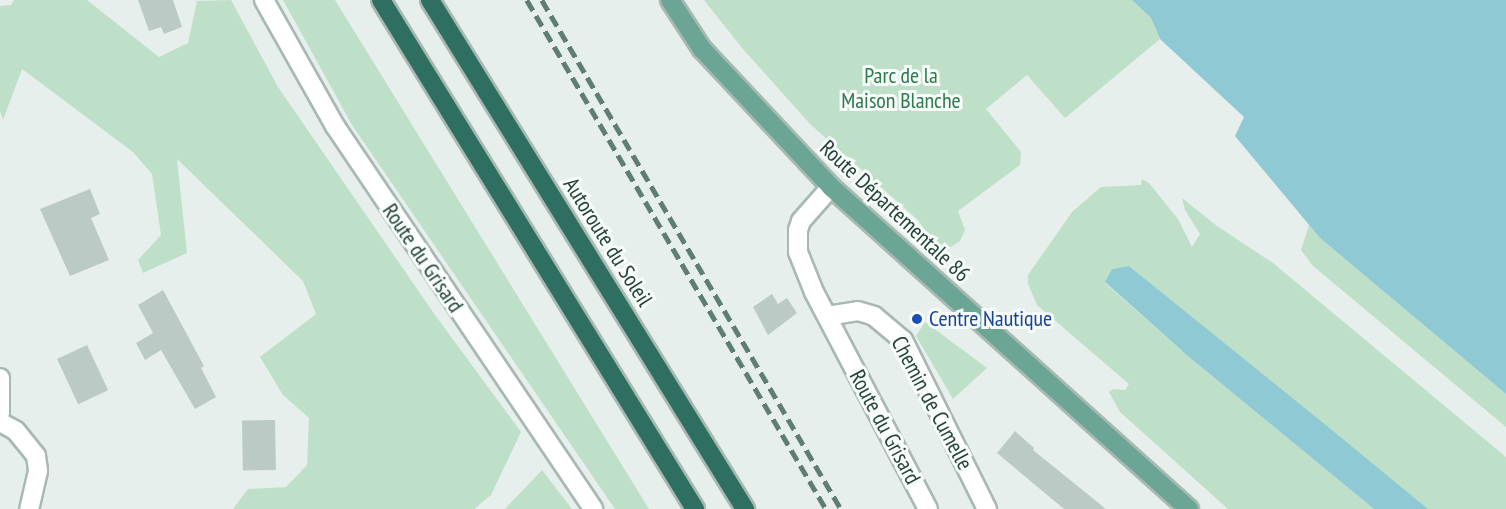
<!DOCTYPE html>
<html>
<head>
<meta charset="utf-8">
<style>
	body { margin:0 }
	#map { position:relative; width:1506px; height:509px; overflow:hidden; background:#e6efeb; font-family:"PT Sans Narrow",sans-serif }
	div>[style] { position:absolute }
	.green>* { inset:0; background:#bfe0c8 }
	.water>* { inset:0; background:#8ec9d4 }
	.building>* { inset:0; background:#bbcac4; transform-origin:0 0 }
	.roads { filter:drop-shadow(2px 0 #a8b8b2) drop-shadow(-2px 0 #a8b8b2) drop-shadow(0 2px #a8b8b2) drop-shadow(0 -2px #a8b8b2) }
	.minor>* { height:18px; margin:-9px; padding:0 9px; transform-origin:9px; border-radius:9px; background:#fff }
	.major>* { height:18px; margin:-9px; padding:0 9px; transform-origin:9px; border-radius:9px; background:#6aa596 }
	.highway>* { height:18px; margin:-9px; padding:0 9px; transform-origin:9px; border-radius:9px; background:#2f6f62 }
	.rail>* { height:4.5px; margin-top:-2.25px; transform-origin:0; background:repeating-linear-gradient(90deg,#5f7d75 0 12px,transparent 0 18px) }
	.dots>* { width:16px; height:16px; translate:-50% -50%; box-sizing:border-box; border:3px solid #f7fbf9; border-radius:50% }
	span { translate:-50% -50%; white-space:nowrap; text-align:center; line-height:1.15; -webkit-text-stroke:6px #f7fbf9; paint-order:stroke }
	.park-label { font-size:22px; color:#2d7a4b }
	.street-label { font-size:22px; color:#24423a }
	.transit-label { font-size:22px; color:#164399 }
	.left { translate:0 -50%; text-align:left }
</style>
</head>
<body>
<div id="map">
	<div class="green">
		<div style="clip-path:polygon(14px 0,87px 0,159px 57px,188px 43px,197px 1px,231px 0,278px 87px,435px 315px,521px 432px,491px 495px,474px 509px,233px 509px,248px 489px,286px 487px,307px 465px,309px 418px,283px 395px,260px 357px,316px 314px,303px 281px,177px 159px,187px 253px,143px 273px,138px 260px,161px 235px,152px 174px,133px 152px,22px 69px,3px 120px,0 111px,0 6px,11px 5px)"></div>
		<div style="clip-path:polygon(283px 0,335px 0,649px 509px,615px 509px,352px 125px)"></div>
		<div style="clip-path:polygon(704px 0,1132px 0,1151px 18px,1160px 39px,1065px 118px,1027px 75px,986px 109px,1021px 152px,1020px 165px,958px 211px,965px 230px,960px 241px,948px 249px,936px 249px,918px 220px,810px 124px,742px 48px)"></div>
		<div style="clip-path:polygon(1142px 179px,1149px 183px,1178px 219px,1192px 247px,1200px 234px,1185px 210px,1182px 198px,1217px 226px,1273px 263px,1506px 457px,1506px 509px,1428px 509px,1129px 266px,1112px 269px,1105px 283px,1189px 357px,1374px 509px,1228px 509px,1120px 412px,1109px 392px,1113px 389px,1125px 390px,1129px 384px,1037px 305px,1028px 284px,1028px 275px,1072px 212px,1101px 187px,1141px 185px)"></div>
		<div style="clip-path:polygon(1309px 225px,1320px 238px,1506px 394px,1506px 427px,1313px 266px,1301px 250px)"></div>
		<div style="clip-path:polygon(925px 322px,987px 368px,953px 399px,916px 336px)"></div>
		<div style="clip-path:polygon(542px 470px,572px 509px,505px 509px)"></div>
	</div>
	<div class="water">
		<div style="clip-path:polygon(1132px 0,1506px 0,1506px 394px,1320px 238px,1235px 136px,1244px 117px,1160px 39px,1151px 18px)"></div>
		<div style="clip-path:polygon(1129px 266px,1327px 426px,1428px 509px,1374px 509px,1189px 357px,1105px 282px,1112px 269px)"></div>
	</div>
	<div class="building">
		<div style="clip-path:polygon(138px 0,173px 0,182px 27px,164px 34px,161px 27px,149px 31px)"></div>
		<div style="clip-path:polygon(90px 189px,100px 214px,91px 218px,109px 260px,70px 276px,40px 209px)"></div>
		<div style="clip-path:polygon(163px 290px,204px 366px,201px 368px,216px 397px,195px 409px,161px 350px,145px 360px,136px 343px,153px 333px,138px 305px)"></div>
		<div style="clip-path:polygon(772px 294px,778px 304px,787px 298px,797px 313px,768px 335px,753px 307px)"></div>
		<div style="left:87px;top:345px;width:50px;height:33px;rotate:65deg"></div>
		<div style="left:275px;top:420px;width:50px;height:33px;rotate:89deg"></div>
		<div style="clip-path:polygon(1015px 431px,1034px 448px,1033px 450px,1106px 509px,1064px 509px,997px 453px)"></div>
	</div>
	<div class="roads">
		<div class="minor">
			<div style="left:264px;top:0;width:145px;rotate:60.6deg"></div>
			<div style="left:335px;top:126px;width:462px;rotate:56deg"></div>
			<div style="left:831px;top:187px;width:45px;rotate:131.4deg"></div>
			<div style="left:801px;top:221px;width:9px;rotate:108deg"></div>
			<div style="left:798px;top:230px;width:22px;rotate:90deg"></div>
			<div style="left:798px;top:252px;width:43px;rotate:68.2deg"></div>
			<div style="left:814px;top:292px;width:245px;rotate:62.3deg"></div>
			<div style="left:827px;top:316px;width:31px;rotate:-9deg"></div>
			<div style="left:858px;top:311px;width:17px;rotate:17deg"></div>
			<div style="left:874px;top:316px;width:38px;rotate:40deg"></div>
			<div style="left:903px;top:340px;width:189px;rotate:63.6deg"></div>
			<div style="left:0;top:378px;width:35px;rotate:90deg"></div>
			<div style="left:0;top:422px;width:18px;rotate:29deg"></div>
			<div style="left:16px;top:431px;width:32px;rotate:51deg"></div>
			<div style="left:36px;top:456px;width:15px;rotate:82deg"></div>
			<div style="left:38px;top:471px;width:39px;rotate:103deg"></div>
		</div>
		<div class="major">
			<div style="left:670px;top:0;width:59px;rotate:56.9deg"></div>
			<div style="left:702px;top:49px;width:189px;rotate:46.9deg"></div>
			<div style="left:831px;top:187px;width:482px;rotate:42deg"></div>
		</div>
		<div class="highway">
			<div style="left:381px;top:0;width:598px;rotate:58.33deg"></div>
			<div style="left:430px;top:0;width:599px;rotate:58.25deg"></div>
		</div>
	</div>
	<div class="rail">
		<div style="left:527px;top:0;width:590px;rotate:59.57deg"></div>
		<div style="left:542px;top:0;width:590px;rotate:59.57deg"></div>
	</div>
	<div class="dots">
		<div style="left:917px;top:319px;background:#1a4fb4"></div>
	</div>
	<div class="park-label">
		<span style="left:901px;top:88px">Parc de la<br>Maison Blanche</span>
	</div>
	<div class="street-label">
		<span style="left:895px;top:211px;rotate:43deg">Route Départementale 86</span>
		<span style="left:608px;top:242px;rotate:58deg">Autoroute du Soleil</span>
		<span style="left:423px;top:258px;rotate:56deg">Route du Grisard</span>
		<span style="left:932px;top:403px;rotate:62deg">Chemin de Cumelle</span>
		<span style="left:885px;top:427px;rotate:62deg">Route du Grisard</span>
	</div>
	<div class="transit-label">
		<span class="left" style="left:929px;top:319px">Centre Nautique</span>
	</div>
</div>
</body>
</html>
